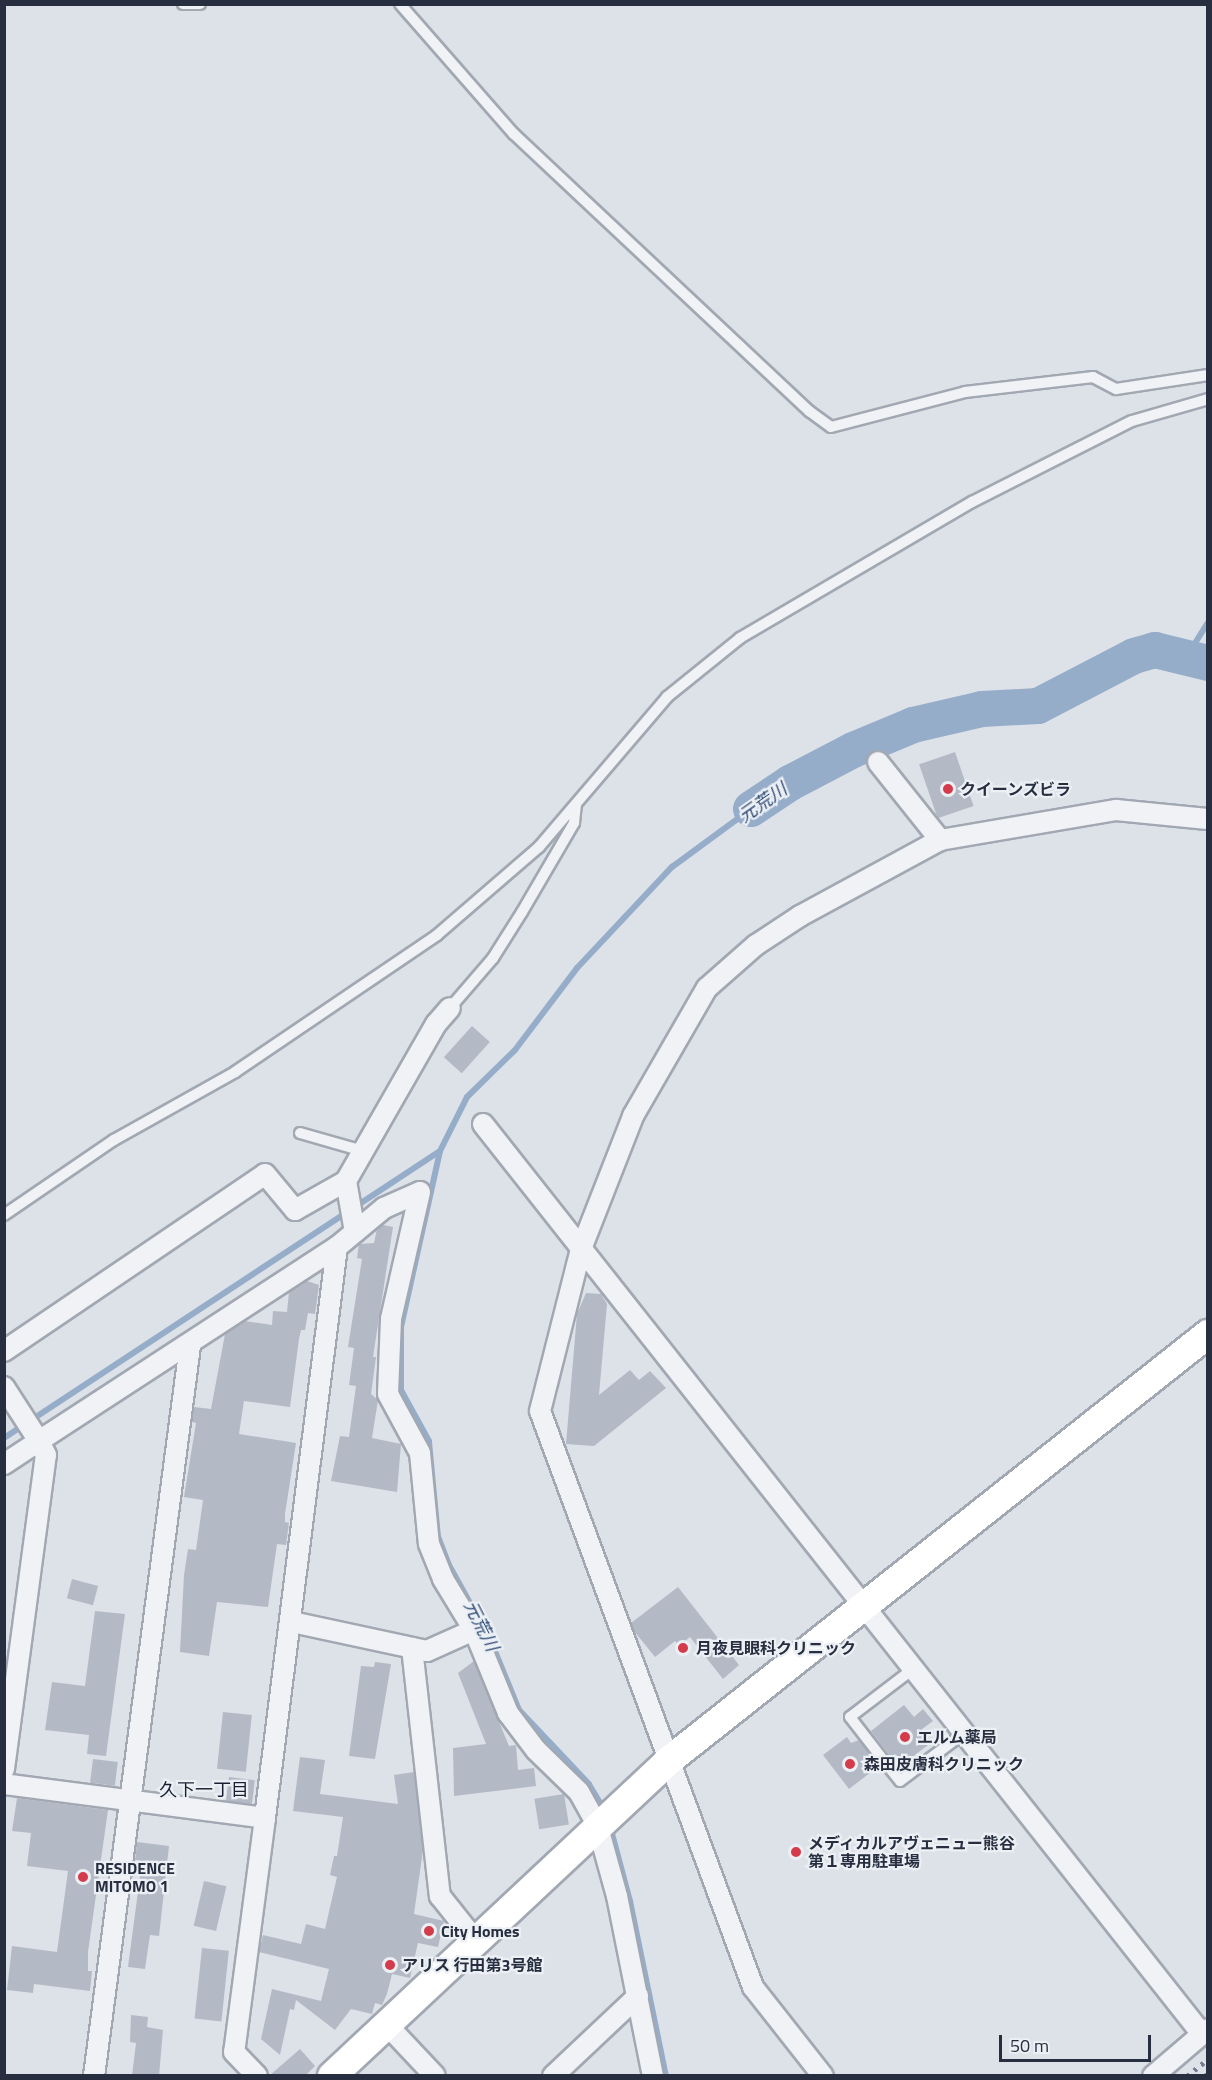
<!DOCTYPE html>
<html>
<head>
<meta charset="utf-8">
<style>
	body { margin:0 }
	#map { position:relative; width:1212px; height:2080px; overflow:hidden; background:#dde1e8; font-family:"Titillium Web","Noto Sans JP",sans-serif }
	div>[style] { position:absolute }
	.stream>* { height:6px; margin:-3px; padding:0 3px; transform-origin:3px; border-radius:3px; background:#96adca }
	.river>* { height:36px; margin:-18px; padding:0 18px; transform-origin:18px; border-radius:18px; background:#96adca }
	.building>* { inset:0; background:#b4bac5; transform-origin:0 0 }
	.roads { filter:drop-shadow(2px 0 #a2a8b2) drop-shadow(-2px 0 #a2a8b2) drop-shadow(0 2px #a2a8b2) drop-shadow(0 -2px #a2a8b2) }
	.lane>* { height:10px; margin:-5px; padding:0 5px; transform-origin:5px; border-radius:5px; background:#f0f2f6 }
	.street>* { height:20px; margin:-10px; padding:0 10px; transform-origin:10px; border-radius:10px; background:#f0f2f6 }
	.secondary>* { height:28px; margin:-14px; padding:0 14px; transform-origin:14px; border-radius:14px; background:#fff }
	.rail>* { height:4.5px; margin-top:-2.25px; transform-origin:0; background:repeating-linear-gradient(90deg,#767f92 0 3px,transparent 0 9px) }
	.dots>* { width:16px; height:16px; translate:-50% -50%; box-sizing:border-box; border:3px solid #ecf0f5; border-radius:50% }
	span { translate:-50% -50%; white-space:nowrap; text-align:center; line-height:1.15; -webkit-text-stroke:4.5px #ecf0f5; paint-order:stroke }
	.poi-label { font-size:16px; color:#262e3f; font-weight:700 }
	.left { translate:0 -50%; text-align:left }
	.water-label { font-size:18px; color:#2e4a75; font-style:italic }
	.neighbourhood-label { font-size:18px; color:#181f30 }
	.frame { position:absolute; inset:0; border:6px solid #262e3f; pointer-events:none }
	.scale { position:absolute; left:999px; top:2035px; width:152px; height:27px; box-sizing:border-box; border:3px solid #262e3f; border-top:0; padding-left:8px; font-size:18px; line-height:21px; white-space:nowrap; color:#262e3f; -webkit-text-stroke:4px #ecf0f5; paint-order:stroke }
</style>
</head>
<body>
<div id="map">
	<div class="stream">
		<div style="left:1187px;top:656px;width:39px;rotate:-58deg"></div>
		<div style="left:4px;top:1438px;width:522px;rotate:-33.36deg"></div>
		<div style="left:605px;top:1811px;width:31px;rotate:-121deg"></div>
		<div style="left:589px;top:1784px;width:102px;rotate:-133.4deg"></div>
		<div style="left:519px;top:1710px;width:77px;rotate:-112.2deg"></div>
		<div style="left:490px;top:1639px;width:85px;rotate:-119deg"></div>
		<div style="left:449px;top:1565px;width:30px;rotate:-111deg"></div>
		<div style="left:438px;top:1537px;width:96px;rotate:-95.4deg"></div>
		<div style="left:429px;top:1441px;width:58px;rotate:-118.8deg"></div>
		<div style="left:401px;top:1390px;width:63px;rotate:-90deg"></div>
		<div style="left:401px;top:1327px;width:180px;rotate:-77.5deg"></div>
		<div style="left:440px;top:1151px;width:60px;rotate:-63.4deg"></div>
		<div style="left:467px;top:1097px;width:67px;rotate:-44.4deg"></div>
		<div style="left:515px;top:1050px;width:103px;rotate:-52.9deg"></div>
		<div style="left:577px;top:968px;width:139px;rotate:-46.8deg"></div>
		<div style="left:672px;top:867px;width:98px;rotate:-36.3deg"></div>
		<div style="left:610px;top:1826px;width:78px;rotate:75.1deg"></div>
		<div style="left:630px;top:1901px;width:179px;rotate:78.4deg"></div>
	</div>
	<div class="river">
		<div style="left:751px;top:809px;width:47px;rotate:-33.7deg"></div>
		<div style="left:790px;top:783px;width:71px;rotate:-27.6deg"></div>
		<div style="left:853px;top:750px;width:65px;rotate:-22.6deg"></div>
		<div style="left:913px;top:725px;width:71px;rotate:-13.1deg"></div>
		<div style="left:982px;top:709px;width:56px;rotate:-3.1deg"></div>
		<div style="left:1038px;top:706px;width:108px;rotate:-27.5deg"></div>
		<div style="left:1134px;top:656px;width:22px;rotate:-16deg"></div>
		<div style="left:1155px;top:650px;width:55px;rotate:13.8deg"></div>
	</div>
	<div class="building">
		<div style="left:955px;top:752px;width:57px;height:38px;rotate:71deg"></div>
		<div style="left:472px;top:1026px;width:24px;height:42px;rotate:42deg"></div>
		<div style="clip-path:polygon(383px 1225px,393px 1227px,373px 1357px,376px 1357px,371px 1394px,378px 1400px,372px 1438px,401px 1444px,397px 1492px,331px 1481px,340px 1436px,349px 1437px,356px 1386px,349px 1385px,354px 1348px,348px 1347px,362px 1259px,357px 1258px,359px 1244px,374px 1243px,377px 1229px)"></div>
		<div style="clip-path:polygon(307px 1281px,319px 1285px,315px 1314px,308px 1313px,305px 1330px,301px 1330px,299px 1339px,290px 1407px,244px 1401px,239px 1434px,296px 1443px,285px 1514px,285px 1522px,289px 1523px,286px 1545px,277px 1544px,268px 1607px,217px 1602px,209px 1656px,180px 1652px,184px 1575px,188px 1549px,196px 1550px,203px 1500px,184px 1497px,196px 1423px,192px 1422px,194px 1407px,211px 1409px,225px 1334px,245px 1321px,272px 1325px,273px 1311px,287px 1312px,289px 1292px)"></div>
		<div style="clip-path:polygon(586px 1293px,601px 1294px,607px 1304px,599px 1395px,630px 1370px,639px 1380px,650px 1371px,666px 1388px,594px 1446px,566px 1444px,577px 1314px)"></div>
		<div style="left:72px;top:1579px;width:27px;height:20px;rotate:15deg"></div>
		<div style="clip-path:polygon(678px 1587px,739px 1665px,723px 1679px,690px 1637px,679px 1646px,675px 1641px,655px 1657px,634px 1631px,631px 1623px)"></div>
		<div style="clip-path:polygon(95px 1611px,125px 1614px,106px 1756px,87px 1754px,89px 1735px,45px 1730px,52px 1682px,85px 1686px)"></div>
		<div style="clip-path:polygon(474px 1661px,509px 1746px,516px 1745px,518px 1770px,534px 1768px,536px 1786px,454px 1796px,453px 1748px,486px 1744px,458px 1673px)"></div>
		<div style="clip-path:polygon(375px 1662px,391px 1664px,375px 1759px,349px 1756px,361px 1666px,374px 1667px)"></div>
		<div style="clip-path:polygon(904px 1705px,914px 1717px,923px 1709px,933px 1721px,922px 1729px,932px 1742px,903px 1764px,895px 1754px,891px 1757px,871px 1731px)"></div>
		<div style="left:223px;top:1712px;width:29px;height:57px;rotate:6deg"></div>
		<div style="clip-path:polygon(847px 1737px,851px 1743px,859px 1740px,879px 1766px,849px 1789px,823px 1755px)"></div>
		<div style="clip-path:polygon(300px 1757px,325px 1760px,320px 1794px,398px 1804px,394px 1775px,414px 1772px,423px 1850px,414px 1914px,444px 1921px,438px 1947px,418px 1943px,410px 1978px,392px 1974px,387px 1994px,382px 2005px,375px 2003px,372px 2014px,351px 2009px,335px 2030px,296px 2000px,294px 2010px,290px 2009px,280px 2055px,261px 2039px,272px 1989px,321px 2001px,329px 1969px,259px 1952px,263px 1935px,301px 1944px,306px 1924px,325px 1929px,337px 1877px,330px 1875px,334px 1856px,337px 1856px,343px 1817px,293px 1811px)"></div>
		<div style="left:93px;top:1759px;width:25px;height:24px;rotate:7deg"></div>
		<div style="left:229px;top:1777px;width:26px;height:24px;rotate:7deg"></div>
		<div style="left:564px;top:1794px;width:31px;height:30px;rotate:81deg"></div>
		<div style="clip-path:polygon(17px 1798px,108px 1810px,88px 1952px,88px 1971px,92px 1971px,90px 1991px,34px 1984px,33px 1993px,7px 1990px,12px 1946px,57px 1952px,68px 1871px,27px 1866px,31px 1833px,12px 1831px)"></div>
		<div style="clip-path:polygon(137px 1842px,169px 1846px,159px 1936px,150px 1935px,145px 1969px,128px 1967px,142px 1861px,135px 1860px)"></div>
		<div style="left:204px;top:1881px;width:23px;height:46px;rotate:13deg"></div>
		<div style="left:202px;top:1948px;width:27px;height:71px;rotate:6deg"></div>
		<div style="clip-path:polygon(131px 2015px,148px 2017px,147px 2027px,163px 2030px,159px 2076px,132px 2076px,136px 2043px,130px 2042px)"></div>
		<div style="clip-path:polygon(300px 2049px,315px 2066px,305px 2076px,269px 2076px)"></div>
	</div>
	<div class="roads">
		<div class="lane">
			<div style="left:183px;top:4px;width:17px"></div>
			<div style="left:400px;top:4px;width:173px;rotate:48.8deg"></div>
			<div style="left:514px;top:134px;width:405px;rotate:43.2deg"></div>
			<div style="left:809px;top:411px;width:27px;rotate:36deg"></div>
			<div style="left:831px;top:427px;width:138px;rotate:-14.6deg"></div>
			<div style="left:965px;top:392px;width:129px;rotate:-6.7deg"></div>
			<div style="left:1093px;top:377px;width:26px;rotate:28deg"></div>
			<div style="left:1116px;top:389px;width:93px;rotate:-8.7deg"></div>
			<div style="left:450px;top:1008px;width:66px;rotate:-49.3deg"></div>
			<div style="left:493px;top:958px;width:54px;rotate:-57.8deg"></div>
			<div style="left:522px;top:912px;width:103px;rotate:-59.7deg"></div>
			<div style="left:574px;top:823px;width:19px;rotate:-84deg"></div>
			<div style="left:300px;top:1133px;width:66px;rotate:15.9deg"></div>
			<div style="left:4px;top:1215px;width:133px;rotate:-34.3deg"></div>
			<div style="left:114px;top:1140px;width:139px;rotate:-29.3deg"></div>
			<div style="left:235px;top:1072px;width:244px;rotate:-34.1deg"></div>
			<div style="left:437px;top:935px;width:135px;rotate:-40.8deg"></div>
			<div style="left:539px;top:847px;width:197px;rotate:-49.5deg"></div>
			<div style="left:667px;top:697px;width:94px;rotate:-38.9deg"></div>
			<div style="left:740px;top:638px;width:269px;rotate:-30.4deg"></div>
			<div style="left:972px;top:502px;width:179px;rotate:-26.9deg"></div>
			<div style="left:1132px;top:421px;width:79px;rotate:-16.1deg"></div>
			<div style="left:913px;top:1669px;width:79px;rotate:142.7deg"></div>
			<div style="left:850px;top:1717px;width:62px;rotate:52.2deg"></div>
			<div style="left:888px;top:1766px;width:19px;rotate:51deg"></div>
			<div style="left:900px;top:1781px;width:80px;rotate:-36.9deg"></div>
		</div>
		<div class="street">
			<div style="left:878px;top:762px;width:100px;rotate:51.5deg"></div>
			<div style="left:483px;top:1124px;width:1160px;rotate:51.69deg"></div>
			<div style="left:355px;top:1232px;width:52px;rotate:-100deg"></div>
			<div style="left:346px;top:1181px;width:181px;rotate:-60.2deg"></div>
			<div style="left:436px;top:1024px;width:21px;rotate:-49deg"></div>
			<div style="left:337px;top:1247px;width:61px;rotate:-39.7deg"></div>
			<div style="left:384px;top:1208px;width:39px;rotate:-24deg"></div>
			<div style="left:420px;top:1192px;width:130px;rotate:102.9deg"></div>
			<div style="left:391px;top:1319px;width:75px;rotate:92.3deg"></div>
			<div style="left:388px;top:1394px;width:67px;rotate:61.5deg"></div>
			<div style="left:420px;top:1453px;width:91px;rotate:84.4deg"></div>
			<div style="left:429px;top:1544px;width:38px;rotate:68deg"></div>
			<div style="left:443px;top:1579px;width:60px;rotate:58.7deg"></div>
			<div style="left:474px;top:1630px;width:90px;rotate:67.7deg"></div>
			<div style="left:508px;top:1713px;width:46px;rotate:52.9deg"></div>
			<div style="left:536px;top:1750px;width:60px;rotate:44.3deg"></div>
			<div style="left:579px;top:1792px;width:37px;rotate:61deg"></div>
			<div style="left:597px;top:1824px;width:75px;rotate:74.5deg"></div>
			<div style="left:617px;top:1896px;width:184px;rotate:78.7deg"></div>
			<div style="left:4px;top:1351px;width:315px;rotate:-34.1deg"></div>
			<div style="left:265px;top:1174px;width:47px;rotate:50.2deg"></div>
			<div style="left:295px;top:1210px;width:59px;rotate:-29.6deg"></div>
			<div style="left:4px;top:1387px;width:64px;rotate:57.1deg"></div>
			<div style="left:39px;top:1441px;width:42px;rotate:146.7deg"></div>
			<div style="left:292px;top:1622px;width:138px;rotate:12.1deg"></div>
			<div style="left:427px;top:1651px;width:51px;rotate:-24.1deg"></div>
			<div style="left:412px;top:1648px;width:250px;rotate:83.6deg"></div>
			<div style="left:440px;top:1896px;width:56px;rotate:51.5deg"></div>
			<div style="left:4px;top:1769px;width:317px;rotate:-82.4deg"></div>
			<div style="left:46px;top:1455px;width:16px;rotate:-117deg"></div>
			<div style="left:39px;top:1441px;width:356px;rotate:-33.1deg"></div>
			<div style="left:337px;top:1247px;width:576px;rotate:97.19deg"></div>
			<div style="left:4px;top:1784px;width:263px;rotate:7.4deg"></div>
			<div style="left:265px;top:1818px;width:236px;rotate:97.5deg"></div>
			<div style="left:234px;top:2052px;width:33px;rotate:46deg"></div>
			<div style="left:386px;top:2024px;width:71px;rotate:46.7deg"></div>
			<div style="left:94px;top:2076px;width:736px;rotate:-82.51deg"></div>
			<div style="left:553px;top:2076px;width:117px;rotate:-43.3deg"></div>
			<div style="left:823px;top:2076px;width:113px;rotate:-128.2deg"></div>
			<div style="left:753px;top:1987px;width:614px;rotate:-110.29deg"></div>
			<div style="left:540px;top:1411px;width:167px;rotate:-75.8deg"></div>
			<div style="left:581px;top:1249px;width:143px;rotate:-68.6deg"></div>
			<div style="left:633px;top:1116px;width:148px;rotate:-60deg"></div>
			<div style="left:707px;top:988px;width:65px;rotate:-41.3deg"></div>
			<div style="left:756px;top:945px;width:53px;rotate:-33.4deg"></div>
			<div style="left:800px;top:916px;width:159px;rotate:-28.5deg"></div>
			<div style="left:940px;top:840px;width:179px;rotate:-9.7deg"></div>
			<div style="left:1116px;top:810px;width:92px;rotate:5.6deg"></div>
			<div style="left:1153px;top:2076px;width:72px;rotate:-40.5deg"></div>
		</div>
		<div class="secondary">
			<div style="left:332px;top:2076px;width:459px;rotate:-43.1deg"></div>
			<div style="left:667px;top:1762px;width:690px;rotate:-38.35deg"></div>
		</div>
	</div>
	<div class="rail">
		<div style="left:1187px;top:2076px;width:27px;rotate:-39deg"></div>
		<div style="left:1205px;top:2076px;width:4px;rotate:-45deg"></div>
	</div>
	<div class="dots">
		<div style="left:948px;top:789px;background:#d43b4b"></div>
		<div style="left:683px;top:1648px;background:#d43b4b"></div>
		<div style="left:905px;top:1737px;background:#d43b4b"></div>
		<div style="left:850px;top:1764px;background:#d43b4b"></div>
		<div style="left:796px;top:1852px;background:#d43b4b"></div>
		<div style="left:83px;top:1877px;background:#d43b4b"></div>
		<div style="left:429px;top:1931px;background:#d43b4b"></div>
		<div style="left:390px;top:1965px;background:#d43b4b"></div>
	</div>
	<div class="poi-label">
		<span class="left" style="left:960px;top:789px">クイーンズビラ</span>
		<span class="left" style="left:696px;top:1648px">月夜見眼科クリニック</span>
		<span class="left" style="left:917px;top:1737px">エルム薬局</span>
		<span class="left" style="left:864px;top:1764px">森田皮膚科クリニック</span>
		<span class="left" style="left:808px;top:1852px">メディカルアヴェニュー熊谷<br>第１専用駐車場</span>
		<span class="left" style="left:95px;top:1877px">RESIDENCE<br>MITOMO 1</span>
		<span class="left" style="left:441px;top:1931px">City Homes</span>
		<span class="left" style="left:402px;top:1965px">アリス 行田第3号館</span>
	</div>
	<div class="water-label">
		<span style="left:763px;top:803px;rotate:-35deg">元荒川</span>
		<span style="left:481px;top:1626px;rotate:63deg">元荒川</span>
	</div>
	<div class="neighbourhood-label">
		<span style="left:204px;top:1790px">久下一丁目</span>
	</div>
	<div class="frame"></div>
	<div class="scale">50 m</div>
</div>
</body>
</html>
